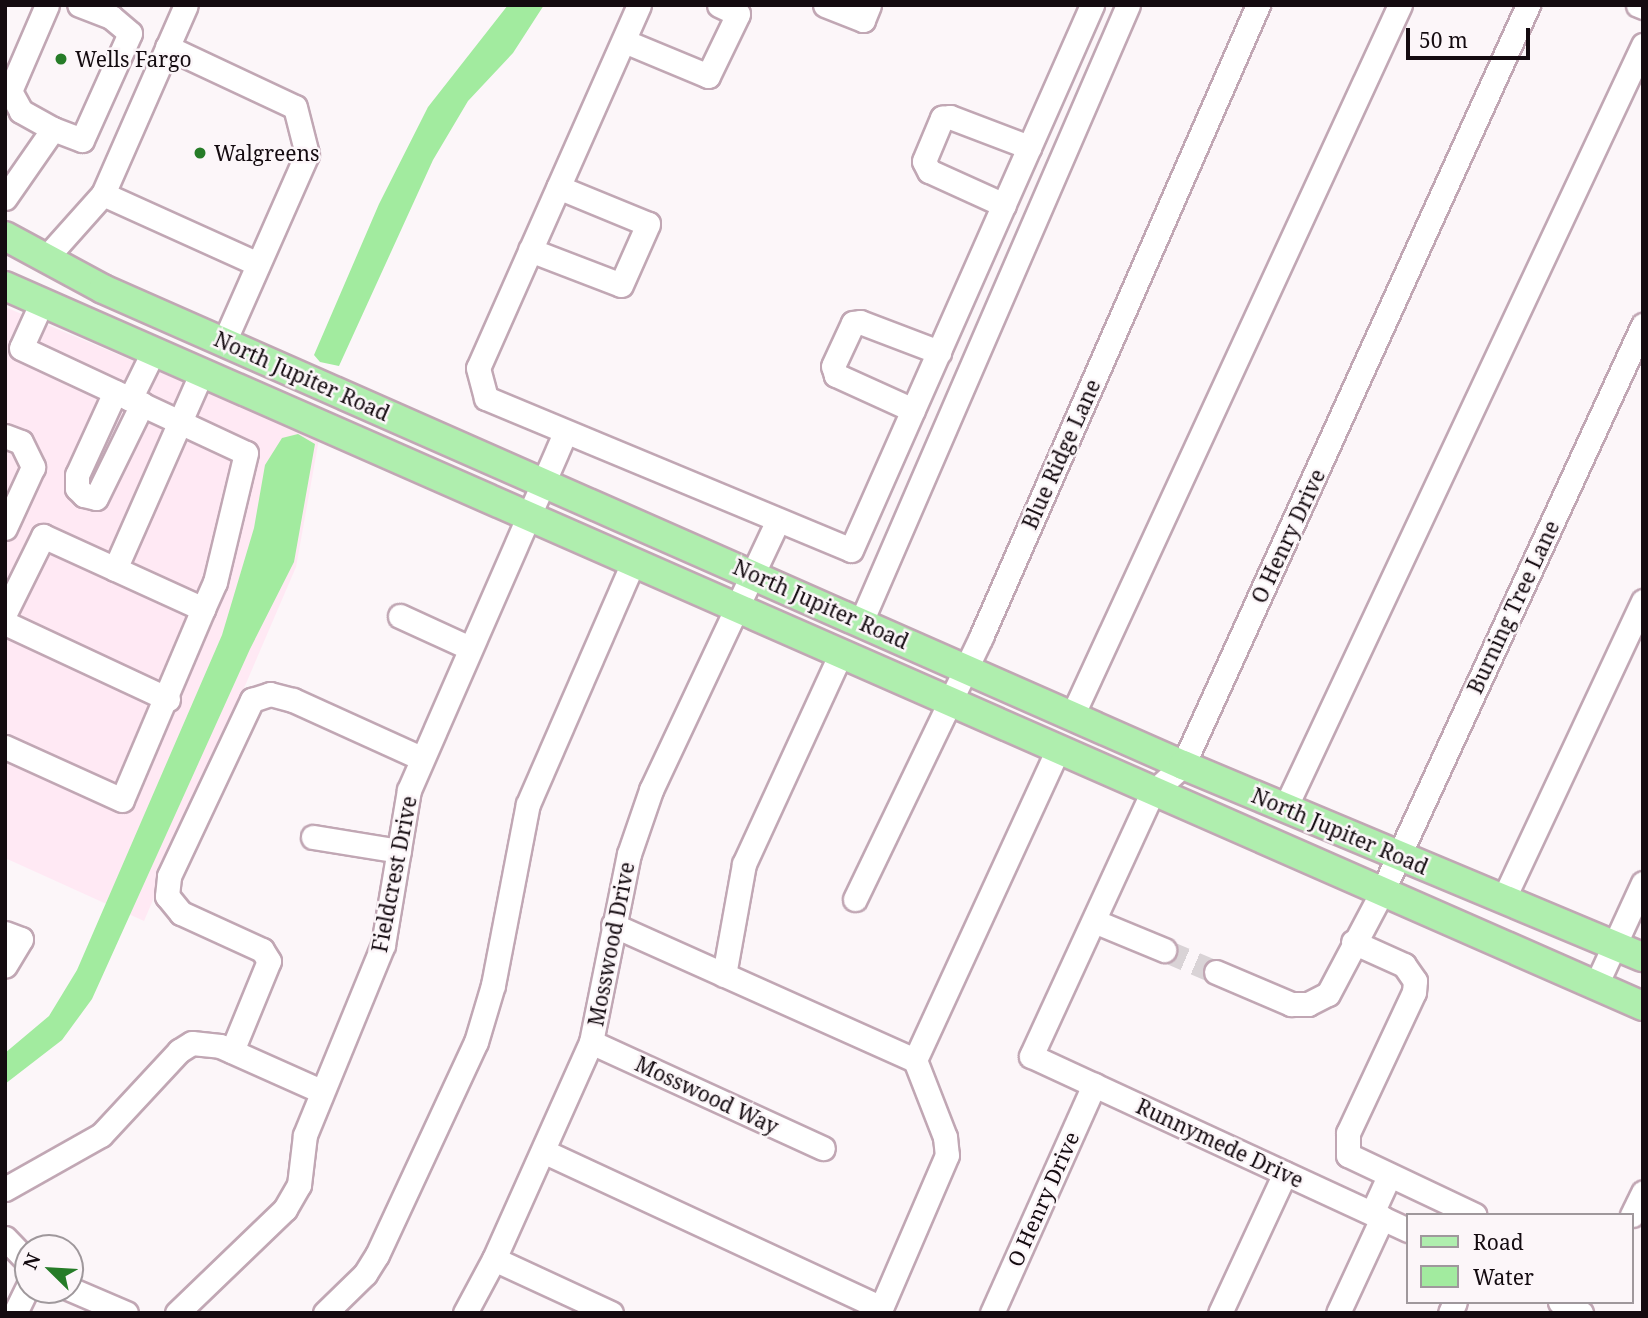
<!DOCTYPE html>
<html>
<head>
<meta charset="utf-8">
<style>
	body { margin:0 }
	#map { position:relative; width:1648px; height:1318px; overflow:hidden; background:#fcf6f9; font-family:"Noto Serif",serif }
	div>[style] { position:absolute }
	.built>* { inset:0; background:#ffe9f4 }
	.water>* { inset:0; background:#a2eb9f }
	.minor-tunnel>* { height:23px; margin-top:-11.5px; transform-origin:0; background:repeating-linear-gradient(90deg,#d9d3d6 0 23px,transparent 0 34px) }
	.roads { filter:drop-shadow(2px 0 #c1a7b4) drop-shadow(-2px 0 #c1a7b4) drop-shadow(0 2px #c1a7b4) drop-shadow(0 -2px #c1a7b4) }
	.minor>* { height:23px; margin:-11.5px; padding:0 11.5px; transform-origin:11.5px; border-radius:11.5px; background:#fff }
	.major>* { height:28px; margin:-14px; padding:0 14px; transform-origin:14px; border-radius:14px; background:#afeeae }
	.dots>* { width:19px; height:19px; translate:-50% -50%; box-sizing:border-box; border:4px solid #fcf6f9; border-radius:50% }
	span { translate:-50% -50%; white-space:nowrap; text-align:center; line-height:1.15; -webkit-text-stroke:5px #fcf6f9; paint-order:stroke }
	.poi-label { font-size:21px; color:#140b10 }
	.left { translate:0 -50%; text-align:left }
	.street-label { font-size:21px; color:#140b10 }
	.frame { position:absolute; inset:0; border:7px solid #140b10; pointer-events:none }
	.legend { position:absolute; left:1406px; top:1213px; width:228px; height:91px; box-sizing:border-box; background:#fcf6f9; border:2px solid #9f989c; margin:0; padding:9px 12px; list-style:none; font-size:21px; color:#140b10 }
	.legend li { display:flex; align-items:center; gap:14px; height:35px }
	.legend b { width:35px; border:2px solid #9f989c }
	.north { position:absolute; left:14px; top:1234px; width:70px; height:70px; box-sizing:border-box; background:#fcf6f9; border:2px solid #9f989c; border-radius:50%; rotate:294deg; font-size:19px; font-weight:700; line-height:28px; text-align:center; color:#140b10 }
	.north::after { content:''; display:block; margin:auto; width:24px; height:32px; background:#267c28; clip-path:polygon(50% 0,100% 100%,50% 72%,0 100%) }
	.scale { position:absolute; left:1406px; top:28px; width:124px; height:32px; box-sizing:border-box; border:4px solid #140b10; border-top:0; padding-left:9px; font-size:21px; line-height:24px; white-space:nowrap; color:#140b10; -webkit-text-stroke:5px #fcf6f9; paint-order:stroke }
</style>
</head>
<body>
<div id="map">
	<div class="built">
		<div style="clip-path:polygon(5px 307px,319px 439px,296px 567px,144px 921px,5px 858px)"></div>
	</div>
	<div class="water">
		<div style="clip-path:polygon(508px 5px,544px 5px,513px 53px,468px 101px,433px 160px,339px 366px,320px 362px,314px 355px,379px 204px,428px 107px)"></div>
		<div style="clip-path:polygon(298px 434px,315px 444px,294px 562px,250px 649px,92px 999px,62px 1040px,5px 1084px,5px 1053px,49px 1016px,77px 970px,222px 635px,254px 528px,265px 465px,282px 438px)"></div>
	</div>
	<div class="minor-tunnel">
		<div style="left:1164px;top:950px;width:56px;rotate:22.9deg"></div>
	</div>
	<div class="roads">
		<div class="minor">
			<div style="left:639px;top:5px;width:397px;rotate:113.9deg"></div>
			<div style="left:478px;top:368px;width:31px;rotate:75deg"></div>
			<div style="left:486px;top:398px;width:395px;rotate:22.6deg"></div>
			<div style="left:851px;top:550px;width:596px;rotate:-66.14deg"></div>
			<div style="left:825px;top:5px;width:41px;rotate:21.5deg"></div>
			<div style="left:863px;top:20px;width:16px;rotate:-68deg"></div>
			<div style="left:1638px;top:5px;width:5px;rotate:22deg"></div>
			<div style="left:624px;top:41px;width:91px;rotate:22.6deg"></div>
			<div style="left:708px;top:76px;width:69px;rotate:-64.2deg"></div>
			<div style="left:738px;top:14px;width:21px;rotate:-155deg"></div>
			<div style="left:167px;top:47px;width:141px;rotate:25.1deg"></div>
			<div style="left:295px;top:107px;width:49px;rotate:75.7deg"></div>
			<div style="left:307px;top:154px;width:206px;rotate:113.8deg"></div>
			<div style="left:53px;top:129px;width:31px;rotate:21deg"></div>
			<div style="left:82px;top:140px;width:117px;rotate:-65.8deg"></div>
			<div style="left:130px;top:33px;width:25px;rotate:-140deg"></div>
			<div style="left:111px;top:17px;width:34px;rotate:-159deg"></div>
			<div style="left:103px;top:194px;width:170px;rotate:24.3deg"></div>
			<div style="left:5px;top:198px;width:84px;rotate:-55.2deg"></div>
			<div style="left:53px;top:129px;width:37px;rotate:-151deg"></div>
			<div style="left:21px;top:111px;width:23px;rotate:-119deg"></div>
			<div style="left:10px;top:91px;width:94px;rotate:-66.7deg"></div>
			<div style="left:1004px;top:205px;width:82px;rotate:-155.6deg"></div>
			<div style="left:929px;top:171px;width:11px;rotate:-117deg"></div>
			<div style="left:924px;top:161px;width:47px;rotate:-67.3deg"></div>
			<div style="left:942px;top:118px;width:8px;rotate:-7deg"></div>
			<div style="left:950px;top:117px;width:85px;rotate:20.8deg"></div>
			<div style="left:530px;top:250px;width:97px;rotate:21deg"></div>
			<div style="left:621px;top:285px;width:67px;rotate:-66.1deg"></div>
			<div style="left:648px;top:224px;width:97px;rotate:-157.7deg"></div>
			<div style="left:45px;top:259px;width:87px;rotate:-48.3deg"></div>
			<div style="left:103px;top:194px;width:206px;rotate:-66.3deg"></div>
			<div style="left:41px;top:304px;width:48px;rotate:114.4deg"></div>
			<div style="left:21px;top:348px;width:248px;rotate:25deg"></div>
			<div style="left:246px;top:453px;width:133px;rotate:103.5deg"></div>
			<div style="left:215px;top:582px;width:30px;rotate:114deg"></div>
			<div style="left:115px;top:392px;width:91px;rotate:114.6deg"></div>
			<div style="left:77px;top:475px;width:13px;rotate:90deg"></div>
			<div style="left:77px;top:488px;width:10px;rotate:45deg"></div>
			<div style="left:84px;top:495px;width:12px;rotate:14deg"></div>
			<div style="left:96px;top:498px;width:105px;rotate:-63.9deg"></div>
			<div style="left:130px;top:399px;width:50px;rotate:-63.9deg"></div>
			<div style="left:913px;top:410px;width:85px;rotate:-155.6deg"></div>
			<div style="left:836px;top:375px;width:9px;rotate:-108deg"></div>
			<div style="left:833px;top:366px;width:47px;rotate:-65.1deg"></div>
			<div style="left:853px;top:323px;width:7px;rotate:-8deg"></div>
			<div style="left:860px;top:322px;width:85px;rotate:20.8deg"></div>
			<div style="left:5px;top:436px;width:17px;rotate:21deg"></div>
			<div style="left:21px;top:442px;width:28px;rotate:64deg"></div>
			<div style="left:33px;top:467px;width:67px;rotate:114.7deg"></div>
			<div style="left:115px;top:569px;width:213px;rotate:-66.2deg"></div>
			<div style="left:5px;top:613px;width:86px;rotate:-63.7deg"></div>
			<div style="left:43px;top:536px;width:176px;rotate:24.5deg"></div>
			<div style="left:203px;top:609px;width:207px;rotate:113deg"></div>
			<div style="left:122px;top:800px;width:128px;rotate:-155.6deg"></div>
			<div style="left:400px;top:616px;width:77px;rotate:24.6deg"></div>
			<div style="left:861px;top:622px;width:672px;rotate:-66.6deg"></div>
			<div style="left:5px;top:623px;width:180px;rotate:25deg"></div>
			<div style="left:1072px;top:716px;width:783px;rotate:-65.24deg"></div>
			<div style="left:1285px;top:808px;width:843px;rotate:-64.86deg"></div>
			<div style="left:313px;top:837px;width:87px;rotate:9.2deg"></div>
			<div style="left:855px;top:899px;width:291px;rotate:-64.3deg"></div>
			<div style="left:981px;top:637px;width:690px;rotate:-66.33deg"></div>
			<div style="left:1503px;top:900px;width:330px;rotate:-64.9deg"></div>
			<div style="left:1094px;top:921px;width:76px;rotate:22.5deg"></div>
			<div style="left:613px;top:925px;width:331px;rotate:24.1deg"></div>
			<div style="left:915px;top:1060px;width:83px;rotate:68.7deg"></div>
			<div style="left:945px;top:1137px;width:18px;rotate:84deg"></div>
			<div style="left:947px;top:1155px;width:172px;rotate:113.3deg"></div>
			<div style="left:5px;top:933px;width:17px;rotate:21deg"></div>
			<div style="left:21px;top:939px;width:31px;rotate:121deg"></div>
			<div style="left:1353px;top:942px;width:56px;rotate:24.3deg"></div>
			<div style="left:1404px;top:965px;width:19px;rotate:55deg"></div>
			<div style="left:1415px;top:981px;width:11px;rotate:95deg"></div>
			<div style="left:1414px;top:992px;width:156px;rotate:115.1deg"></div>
			<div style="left:1348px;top:1133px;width:22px;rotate:90deg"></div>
			<div style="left:1348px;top:1155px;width:140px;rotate:25.3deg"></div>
			<div style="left:1216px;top:972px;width:82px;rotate:23.1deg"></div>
			<div style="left:1291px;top:1004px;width:17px"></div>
			<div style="left:1308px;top:1004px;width:22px;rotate:-27deg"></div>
			<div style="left:1328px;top:994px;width:118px;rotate:-62.1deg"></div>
			<div style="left:1383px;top:890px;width:622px;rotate:-65.29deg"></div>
			<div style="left:724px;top:975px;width:113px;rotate:-79.8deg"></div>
			<div style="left:744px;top:864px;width:232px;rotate:-65.3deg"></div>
			<div style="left:1596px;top:985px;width:112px;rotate:-65.3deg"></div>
			<div style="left:591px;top:1042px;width:255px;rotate:24.6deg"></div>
			<div style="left:232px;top:1051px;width:97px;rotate:-67.7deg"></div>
			<div style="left:269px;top:961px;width:13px;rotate:-122deg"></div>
			<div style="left:262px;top:950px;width:89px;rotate:-155.4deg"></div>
			<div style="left:181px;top:913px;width:22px;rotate:-129deg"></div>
			<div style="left:167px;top:896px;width:20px;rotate:-84deg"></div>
			<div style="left:169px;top:876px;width:195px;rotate:-64.8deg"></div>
			<div style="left:252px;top:700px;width:19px;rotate:-18deg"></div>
			<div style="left:270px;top:694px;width:24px;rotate:15deg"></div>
			<div style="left:293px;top:700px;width:141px;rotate:24.4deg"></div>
			<div style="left:915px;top:1060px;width:342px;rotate:-65.3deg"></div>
			<div style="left:543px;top:1151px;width:373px;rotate:24.9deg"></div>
			<div style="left:5px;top:1189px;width:110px;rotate:-29.4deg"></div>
			<div style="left:101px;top:1135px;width:115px;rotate:-47.1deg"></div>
			<div style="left:179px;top:1051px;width:15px;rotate:-32deg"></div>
			<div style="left:192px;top:1043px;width:28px;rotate:6deg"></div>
			<div style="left:220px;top:1046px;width:111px;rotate:24deg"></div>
			<div style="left:1372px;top:1213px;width:41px;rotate:-65.3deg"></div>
			<div style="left:1632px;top:1215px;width:25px;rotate:-64deg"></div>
			<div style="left:1408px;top:1230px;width:415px;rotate:-155.2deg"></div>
			<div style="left:1031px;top:1056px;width:289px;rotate:-65.3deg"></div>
			<div style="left:1152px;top:793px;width:42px;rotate:-42.1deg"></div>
			<div style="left:1183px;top:765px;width:835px;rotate:-65.58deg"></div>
			<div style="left:5px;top:1238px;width:33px;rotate:46deg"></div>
			<div style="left:494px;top:1259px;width:129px;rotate:24.8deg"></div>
			<div style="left:70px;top:1289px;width:61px;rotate:23.2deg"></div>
			<div style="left:1560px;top:1302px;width:24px;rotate:28deg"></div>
			<div style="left:15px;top:1313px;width:30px;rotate:-64deg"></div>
			<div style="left:177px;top:1313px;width:150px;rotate:-43.9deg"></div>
			<div style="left:285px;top:1209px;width:28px;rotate:-60deg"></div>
			<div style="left:299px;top:1185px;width:50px;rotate:-83.2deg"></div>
			<div style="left:305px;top:1135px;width:205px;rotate:-67.7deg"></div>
			<div style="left:383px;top:945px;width:157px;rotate:-80.5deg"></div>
			<div style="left:409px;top:790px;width:390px;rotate:-66.4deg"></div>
			<div style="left:325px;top:1313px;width:56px;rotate:-44.3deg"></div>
			<div style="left:365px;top:1274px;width:22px;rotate:-58deg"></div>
			<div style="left:377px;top:1255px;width:235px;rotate:-65.1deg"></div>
			<div style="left:476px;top:1042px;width:59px;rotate:-73.4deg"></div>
			<div style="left:493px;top:985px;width:184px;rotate:-79.1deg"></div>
			<div style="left:528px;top:804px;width:264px;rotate:-66.5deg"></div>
			<div style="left:465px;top:1313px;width:61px;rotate:-61.8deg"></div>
			<div style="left:494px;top:1259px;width:238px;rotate:-65.9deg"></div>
			<div style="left:591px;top:1042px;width:192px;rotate:-78.6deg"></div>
			<div style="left:629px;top:854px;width:68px;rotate:-71deg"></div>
			<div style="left:651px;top:790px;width:298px;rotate:-64.8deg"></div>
			<div style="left:992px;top:1313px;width:250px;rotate:-65.9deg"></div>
			<div style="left:1220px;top:1313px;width:154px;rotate:-65.1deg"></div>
			<div style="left:1338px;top:1313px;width:105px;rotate:-65.1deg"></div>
			<div style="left:1450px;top:1313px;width:12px;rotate:-66deg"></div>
		</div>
		<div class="major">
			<div style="left:5px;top:236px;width:111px;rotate:28.4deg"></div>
			<div style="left:103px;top:289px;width:1180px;rotate:23.79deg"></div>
			<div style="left:1183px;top:765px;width:498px;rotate:22.7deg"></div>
			<div style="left:5px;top:286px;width:1789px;rotate:23.73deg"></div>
		</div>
	</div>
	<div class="dots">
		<div style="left:61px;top:59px;background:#267c28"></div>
		<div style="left:200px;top:153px;background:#267c28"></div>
	</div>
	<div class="poi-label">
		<span class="left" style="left:75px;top:59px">Wells Fargo</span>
		<span class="left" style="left:214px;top:153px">Walgreens</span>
	</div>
	<div class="street-label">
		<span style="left:302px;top:376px;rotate:24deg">North Jupiter Road</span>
		<span style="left:1061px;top:454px;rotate:-66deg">Blue Ridge Lane</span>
		<span style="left:1288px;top:536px;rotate:-65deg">O Henry Drive</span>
		<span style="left:821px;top:604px;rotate:24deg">North Jupiter Road</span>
		<span style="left:1513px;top:607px;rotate:-65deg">Burning Tree Lane</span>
		<span style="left:1340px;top:831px;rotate:23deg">North Jupiter Road</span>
		<span style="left:394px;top:874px;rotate:-79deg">Fieldcrest Drive</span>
		<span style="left:611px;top:944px;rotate:-79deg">Mosswood Drive</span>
		<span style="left:707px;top:1095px;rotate:25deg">Mosswood Way</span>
		<span style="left:1220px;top:1143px;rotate:25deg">Runnymede Drive</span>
		<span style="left:1043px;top:1199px;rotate:-66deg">O Henry Drive</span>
	</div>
	<div class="frame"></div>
	<ul class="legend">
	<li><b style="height:9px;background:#afeeae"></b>Road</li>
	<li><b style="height:19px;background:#a2eb9f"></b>Water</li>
	</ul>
	<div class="north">N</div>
	<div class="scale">50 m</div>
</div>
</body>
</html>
